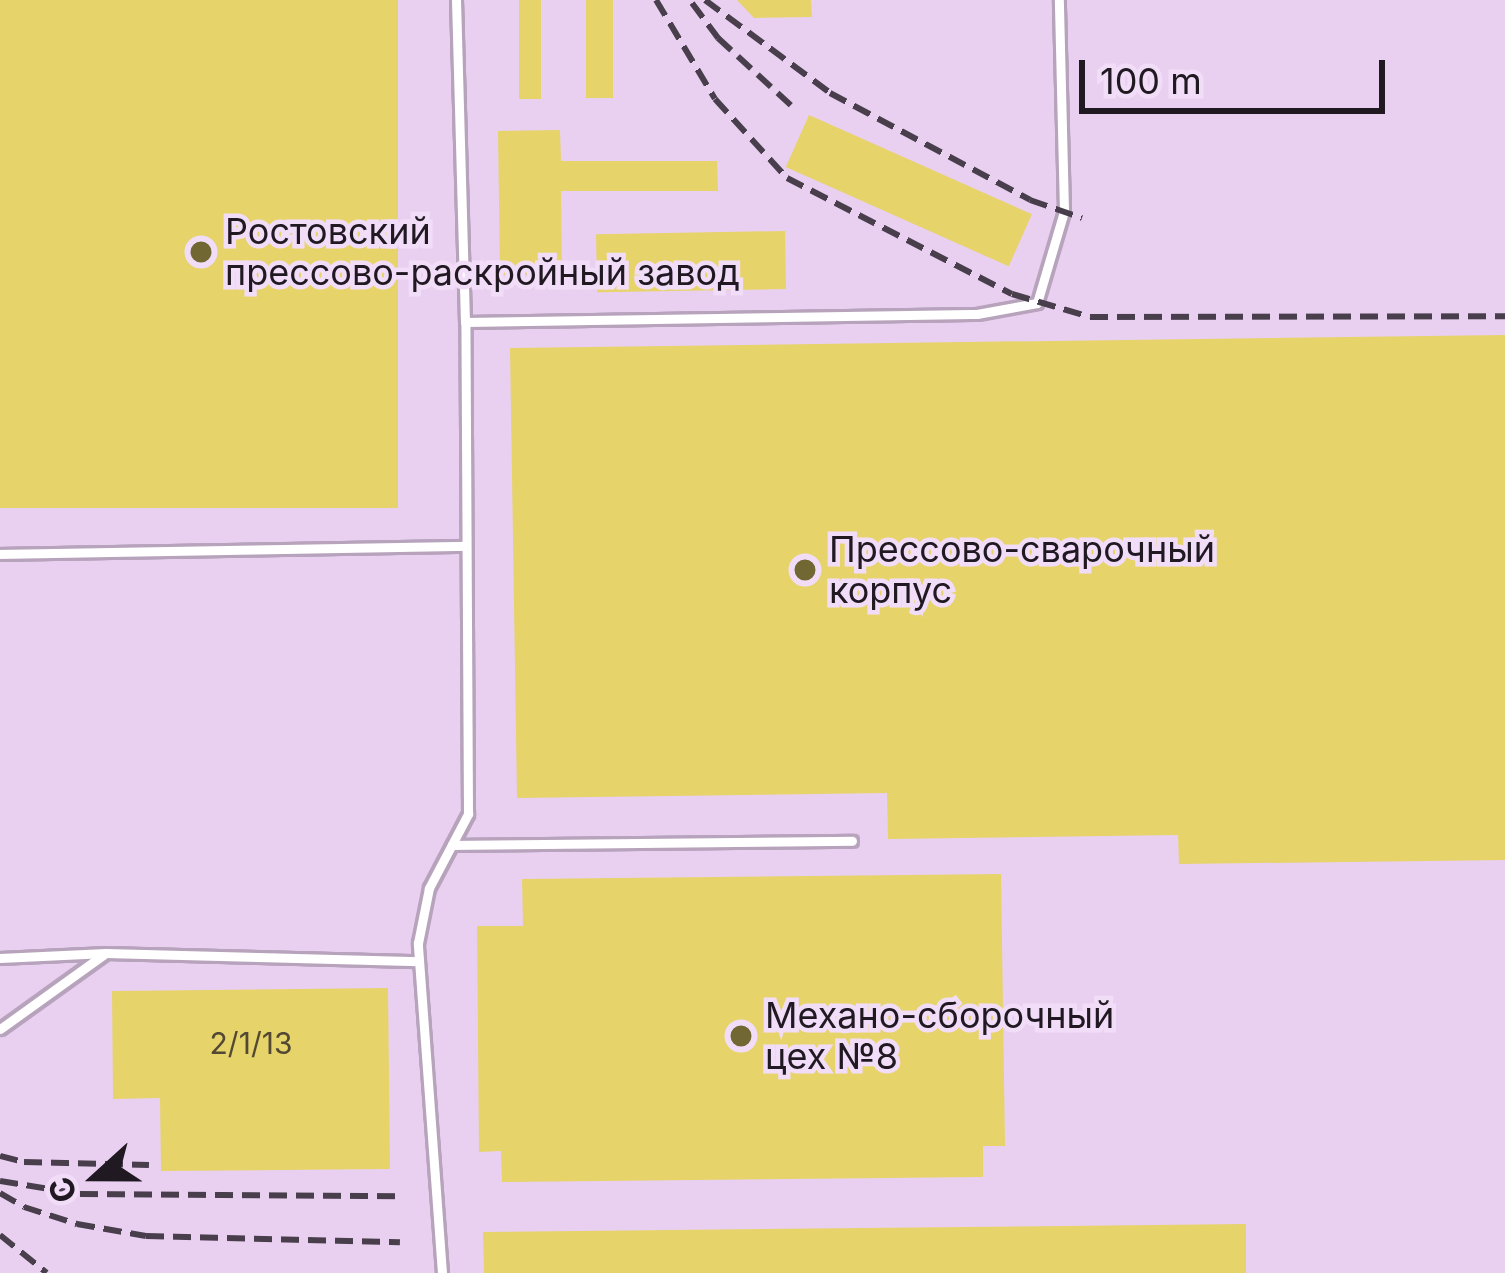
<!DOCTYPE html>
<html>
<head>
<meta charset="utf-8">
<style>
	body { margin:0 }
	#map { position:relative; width:1505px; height:1273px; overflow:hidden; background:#f2ddf8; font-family:Inter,sans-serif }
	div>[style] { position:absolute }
	.built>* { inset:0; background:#e9d0f1; transform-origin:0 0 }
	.building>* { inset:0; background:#e6d36a; transform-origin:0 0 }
	.roads { filter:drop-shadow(3px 0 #b7a3bc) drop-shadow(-3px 0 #b7a3bc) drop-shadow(0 3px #b7a3bc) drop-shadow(0 -3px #b7a3bc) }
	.service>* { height:9px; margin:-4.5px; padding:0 4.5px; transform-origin:4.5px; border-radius:4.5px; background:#fff }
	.rail>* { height:6px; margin-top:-3px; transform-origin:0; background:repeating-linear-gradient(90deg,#493f4c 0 18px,transparent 0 27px) }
	.dots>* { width:33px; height:33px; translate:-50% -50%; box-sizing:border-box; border:6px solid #f2ddf8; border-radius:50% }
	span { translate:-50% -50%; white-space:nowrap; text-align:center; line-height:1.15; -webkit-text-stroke:9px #f2ddf8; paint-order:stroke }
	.number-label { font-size:30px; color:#524834 }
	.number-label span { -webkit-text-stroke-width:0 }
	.poi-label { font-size:36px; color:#201922 }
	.left { translate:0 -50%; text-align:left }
	.north { position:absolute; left:36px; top:1117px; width:120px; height:120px; -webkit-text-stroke:9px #f2ddf8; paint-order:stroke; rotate:249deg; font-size:33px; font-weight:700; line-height:48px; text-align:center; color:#201922 }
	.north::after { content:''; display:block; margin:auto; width:42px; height:54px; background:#201922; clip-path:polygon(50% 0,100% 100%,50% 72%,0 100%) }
	.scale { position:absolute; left:1079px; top:60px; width:306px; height:54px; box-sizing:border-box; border:6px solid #201922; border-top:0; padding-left:15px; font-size:36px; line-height:42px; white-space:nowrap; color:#201922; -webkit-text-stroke:9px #f2ddf8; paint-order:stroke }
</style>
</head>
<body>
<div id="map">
	<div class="built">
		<div style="left:0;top:0;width:1505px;height:1273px"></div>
	</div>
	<div class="building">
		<div style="left:0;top:0;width:398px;height:508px"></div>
		<div style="left:519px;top:0;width:22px;height:99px"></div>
		<div style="left:586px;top:0;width:27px;height:98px"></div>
		<div style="clip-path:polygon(737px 0,811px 0,812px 17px,754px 18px)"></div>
		<div style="left:809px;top:115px;width:244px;height:57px;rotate:24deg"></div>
		<div style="clip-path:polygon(560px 130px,561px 161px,717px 161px,718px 191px,561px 191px,562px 274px,500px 275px,498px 131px)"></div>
		<div style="left:785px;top:231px;width:58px;height:189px;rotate:89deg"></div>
		<div style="clip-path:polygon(1505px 335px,1505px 860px,1179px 864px,1178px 835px,888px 839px,887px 793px,517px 798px,510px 348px)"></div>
		<div style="clip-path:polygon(1001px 874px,1005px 1146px,983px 1146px,983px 1177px,502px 1182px,501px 1151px,479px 1152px,477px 926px,523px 926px,522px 879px)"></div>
		<div style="clip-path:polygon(388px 988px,390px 1169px,161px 1171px,160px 1098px,113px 1099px,112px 991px)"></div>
		<div style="clip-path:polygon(1246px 1224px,1246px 1273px,484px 1273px,483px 1232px)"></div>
	</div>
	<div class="roads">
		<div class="service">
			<div style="left:456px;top:0;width:322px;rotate:88.4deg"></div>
			<div style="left:0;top:554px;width:466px;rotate:-1deg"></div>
			<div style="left:452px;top:845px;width:400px;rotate:-0.6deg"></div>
			<div style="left:0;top:958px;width:106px;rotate:-2.7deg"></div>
			<div style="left:106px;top:953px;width:313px;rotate:1.5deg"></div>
			<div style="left:0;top:1029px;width:127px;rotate:-35.7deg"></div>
			<div style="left:442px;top:1273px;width:331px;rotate:-94.2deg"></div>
			<div style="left:418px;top:943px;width:56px;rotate:-78.7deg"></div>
			<div style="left:429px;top:888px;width:84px;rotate:-62.2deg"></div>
			<div style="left:468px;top:814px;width:492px;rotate:-90.3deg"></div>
			<div style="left:465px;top:322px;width:512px;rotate:-0.9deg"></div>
			<div style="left:977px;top:314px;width:61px;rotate:-10.4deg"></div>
			<div style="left:1037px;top:303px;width:96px;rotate:-73.6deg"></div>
			<div style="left:1064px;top:211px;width:211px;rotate:-91.4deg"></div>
		</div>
	</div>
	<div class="rail">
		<div style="left:656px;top:0;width:115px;rotate:59.2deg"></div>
		<div style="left:715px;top:99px;width:107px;rotate:47.7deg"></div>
		<div style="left:787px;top:178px;width:253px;rotate:27.3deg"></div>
		<div style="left:1012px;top:294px;width:81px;rotate:16.4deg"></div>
		<div style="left:1090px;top:317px;width:415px;rotate:-0.1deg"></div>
		<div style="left:705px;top:0;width:156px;rotate:36.6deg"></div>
		<div style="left:830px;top:93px;width:227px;rotate:28.1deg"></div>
		<div style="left:1030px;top:200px;width:55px;rotate:19.1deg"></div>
		<div style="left:692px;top:3px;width:44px;rotate:53.4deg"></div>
		<div style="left:718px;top:38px;width:106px;rotate:42.7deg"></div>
		<div style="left:0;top:1156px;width:25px;rotate:14deg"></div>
		<div style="left:24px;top:1162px;width:125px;rotate:1.4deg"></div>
		<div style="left:0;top:1181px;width:81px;rotate:9.2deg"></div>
		<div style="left:80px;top:1194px;width:321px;rotate:0.4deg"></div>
		<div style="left:0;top:1193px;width:28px;rotate:30deg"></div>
		<div style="left:24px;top:1207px;width:56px;rotate:17.8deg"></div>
		<div style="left:77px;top:1224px;width:70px;rotate:9.9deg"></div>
		<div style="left:146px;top:1236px;width:254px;rotate:1.4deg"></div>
		<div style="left:0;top:1235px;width:60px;rotate:39deg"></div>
	</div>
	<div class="dots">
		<div style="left:201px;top:252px;background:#706733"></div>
		<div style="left:805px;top:570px;background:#706733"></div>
		<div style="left:741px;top:1036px;background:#706733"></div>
	</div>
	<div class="number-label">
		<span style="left:251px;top:1043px">2/1/13</span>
	</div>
	<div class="poi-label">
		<span class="left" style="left:225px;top:252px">Ростовский<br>прессово-раскройный завод</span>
		<span class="left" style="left:829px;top:570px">Прессово-сварочный<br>корпус</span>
		<span class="left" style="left:765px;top:1036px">Механо-сборочный<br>цех №8</span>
	</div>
	<div class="north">С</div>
	<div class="scale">100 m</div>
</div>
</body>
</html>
